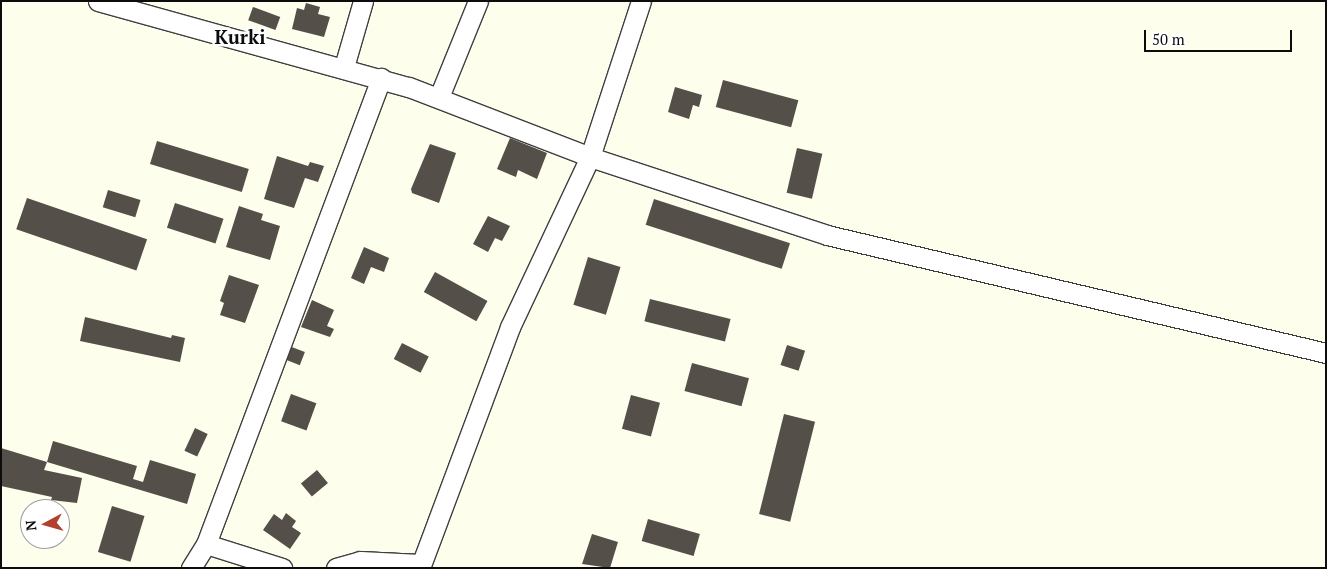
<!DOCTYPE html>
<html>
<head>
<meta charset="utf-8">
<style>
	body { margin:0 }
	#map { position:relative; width:1327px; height:569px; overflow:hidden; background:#fefeec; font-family:"PT Serif",serif }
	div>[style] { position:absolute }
	.building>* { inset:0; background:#544f49; transform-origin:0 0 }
	.roads { filter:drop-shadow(1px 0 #3f3f3f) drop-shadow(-1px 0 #3f3f3f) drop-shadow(0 1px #3f3f3f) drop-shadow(0 -1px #3f3f3f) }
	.minor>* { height:19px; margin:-9.5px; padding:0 9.5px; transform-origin:9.5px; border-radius:9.5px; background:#fff }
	span { translate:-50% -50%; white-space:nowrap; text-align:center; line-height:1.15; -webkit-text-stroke:5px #fff; paint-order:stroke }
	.quarter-label { font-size:19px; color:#0c0c0c; font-weight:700 }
	.frame { position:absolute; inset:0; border:2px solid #0c0c0c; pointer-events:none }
	.north { position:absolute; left:20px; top:499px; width:50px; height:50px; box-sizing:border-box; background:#fff; border:1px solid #9e9e9e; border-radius:50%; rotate:264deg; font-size:14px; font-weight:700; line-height:20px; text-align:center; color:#0c0c0c }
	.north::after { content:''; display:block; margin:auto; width:18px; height:22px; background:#b3402d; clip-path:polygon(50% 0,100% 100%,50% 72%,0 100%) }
	.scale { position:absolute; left:1144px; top:30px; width:148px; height:22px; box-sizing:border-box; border:2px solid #0c0c0c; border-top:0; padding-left:6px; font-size:15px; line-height:18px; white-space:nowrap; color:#0c0c0c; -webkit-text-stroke:4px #fff; paint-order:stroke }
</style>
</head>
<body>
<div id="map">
	<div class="building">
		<div style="clip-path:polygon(306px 3px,320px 7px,318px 14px,330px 17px,324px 37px,292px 29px,297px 8px,304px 10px)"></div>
		<div style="left:253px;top:7px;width:29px;height:14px;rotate:20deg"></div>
		<div style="left:723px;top:80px;width:78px;height:28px;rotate:15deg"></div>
		<div style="clip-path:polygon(675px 87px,702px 95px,699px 107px,693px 105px,689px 119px,668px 112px)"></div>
		<div style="clip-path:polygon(510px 138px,547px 153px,537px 179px,518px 170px,516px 177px,497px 169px)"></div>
		<div style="left:157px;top:141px;width:96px;height:24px;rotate:17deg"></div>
		<div style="clip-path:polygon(430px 144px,456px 153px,439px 203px,412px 193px,411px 189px)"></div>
		<div style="left:797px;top:148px;width:26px;height:46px;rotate:13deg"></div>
		<div style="clip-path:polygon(277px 156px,308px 166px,310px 162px,324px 166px,318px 182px,305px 178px,294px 208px,264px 199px)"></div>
		<div style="left:108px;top:190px;width:34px;height:18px;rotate:17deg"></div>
		<div style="left:27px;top:198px;width:127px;height:33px;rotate:19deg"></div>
		<div style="left:654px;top:199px;width:143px;height:27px;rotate:18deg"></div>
		<div style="left:175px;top:203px;width:51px;height:26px;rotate:18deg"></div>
		<div style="clip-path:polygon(239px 206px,263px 214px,261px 220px,280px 226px,270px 260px,226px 247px)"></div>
		<div style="clip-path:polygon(488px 216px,510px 226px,502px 241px,495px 238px,488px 252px,473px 244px)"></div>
		<div style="clip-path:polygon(364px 247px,389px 258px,384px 272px,371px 267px,364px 284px,351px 278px)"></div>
		<div style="left:588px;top:257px;width:34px;height:50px;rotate:17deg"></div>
		<div style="left:435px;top:272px;width:60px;height:23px;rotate:29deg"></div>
		<div style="clip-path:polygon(229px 275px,259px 285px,245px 323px,220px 315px,224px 303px,220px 301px)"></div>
		<div style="left:650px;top:299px;width:83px;height:23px;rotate:14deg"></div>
		<div style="clip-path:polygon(312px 300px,334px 310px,327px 326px,334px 329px,330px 337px,301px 327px)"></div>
		<div style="clip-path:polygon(85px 317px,171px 338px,172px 335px,185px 338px,180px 362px,80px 341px)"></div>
		<div style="left:402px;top:343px;width:30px;height:18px;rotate:27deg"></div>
		<div style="left:787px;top:345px;width:19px;height:21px;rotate:18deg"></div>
		<div style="left:289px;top:346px;width:17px;height:14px;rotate:21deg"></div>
		<div style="left:692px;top:363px;width:59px;height:29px;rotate:15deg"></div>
		<div style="left:291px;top:394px;width:27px;height:29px;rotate:20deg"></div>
		<div style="left:631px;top:395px;width:30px;height:35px;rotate:15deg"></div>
		<div style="left:784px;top:414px;width:32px;height:103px;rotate:14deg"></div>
		<div style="left:195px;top:428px;width:14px;height:25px;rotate:25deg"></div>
		<div style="clip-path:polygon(53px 441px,137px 466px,133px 479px,143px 482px,150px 460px,196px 474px,187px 504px,47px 462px)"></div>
		<div style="clip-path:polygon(1px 448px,47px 462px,44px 470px,82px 478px,77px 503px,51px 500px,52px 497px,1px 486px)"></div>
		<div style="left:317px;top:470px;width:17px;height:21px;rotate:50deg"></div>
		<div style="left:112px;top:506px;width:34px;height:48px;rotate:17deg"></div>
		<div style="clip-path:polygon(286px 513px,296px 521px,292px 527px,301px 533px,290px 549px,263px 530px,274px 514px,282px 520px)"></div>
		<div style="left:648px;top:519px;width:54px;height:23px;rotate:16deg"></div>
		<div style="clip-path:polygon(592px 534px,618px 542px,610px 568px,582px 564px)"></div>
	</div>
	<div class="roads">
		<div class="minor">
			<div style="left:98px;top:1px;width:323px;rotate:15.5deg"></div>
			<div style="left:409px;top:87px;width:194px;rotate:21.1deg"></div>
			<div style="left:590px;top:157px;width:250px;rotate:18.2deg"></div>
			<div style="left:827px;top:235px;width:513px;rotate:13.3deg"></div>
			<div style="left:344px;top:67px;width:69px;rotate:-73.9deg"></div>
			<div style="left:439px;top:97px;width:104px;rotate:-67.9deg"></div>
			<div style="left:206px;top:544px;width:80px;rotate:17.5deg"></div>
			<div style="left:191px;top:568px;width:28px;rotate:-58deg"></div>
			<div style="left:206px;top:544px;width:498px;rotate:-69.4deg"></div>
			<div style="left:336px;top:568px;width:25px;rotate:-16deg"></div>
			<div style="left:360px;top:561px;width:61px;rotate:2.8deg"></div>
			<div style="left:420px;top:568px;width:257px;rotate:-69.5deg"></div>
			<div style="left:510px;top:327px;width:188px;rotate:-64.8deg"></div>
			<div style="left:590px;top:157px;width:164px;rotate:-71.9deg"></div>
		</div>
	</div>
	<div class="quarter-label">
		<span style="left:240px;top:37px">Kurki</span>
	</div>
	<div class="frame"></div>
	<div class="north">N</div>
	<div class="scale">50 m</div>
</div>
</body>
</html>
